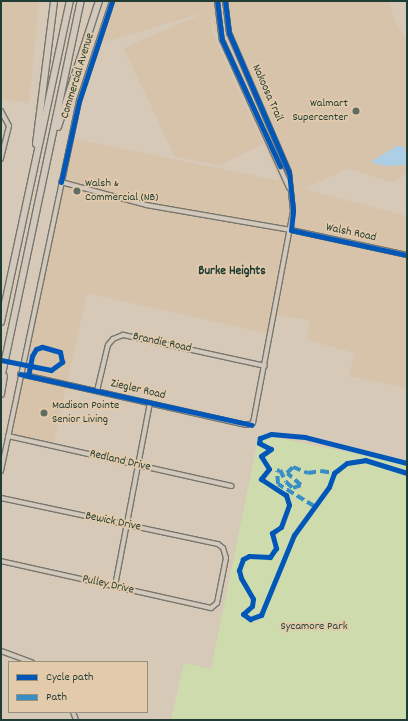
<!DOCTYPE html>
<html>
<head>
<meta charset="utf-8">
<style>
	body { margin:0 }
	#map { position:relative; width:408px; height:721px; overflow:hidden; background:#d6c9b8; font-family:Dekko,sans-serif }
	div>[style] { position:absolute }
	.built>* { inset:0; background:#d7c2aa }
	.green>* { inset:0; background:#cddbad }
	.water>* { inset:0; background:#adcfe6 }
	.roads { filter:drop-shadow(1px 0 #77766d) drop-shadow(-1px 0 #77766d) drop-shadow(0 1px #77766d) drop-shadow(0 -1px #77766d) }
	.minor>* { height:4px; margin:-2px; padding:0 2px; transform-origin:2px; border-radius:2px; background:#d2c8bc }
	.highway>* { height:6px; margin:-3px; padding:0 3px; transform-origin:3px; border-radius:3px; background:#d2c8bc }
	.quiet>* { height:4px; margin-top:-2px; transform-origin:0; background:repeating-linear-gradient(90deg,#378ec5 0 8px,transparent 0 12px) }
	.cycleway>* { height:5px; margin:-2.5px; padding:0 2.5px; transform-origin:2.5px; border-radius:2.5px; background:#0057b8 }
	.dots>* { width:11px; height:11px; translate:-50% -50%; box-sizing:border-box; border:2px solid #e3caab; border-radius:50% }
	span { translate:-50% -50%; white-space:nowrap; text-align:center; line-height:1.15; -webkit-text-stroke:3.5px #e3caab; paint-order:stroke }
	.street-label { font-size:12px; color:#1f3d34 }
	.poi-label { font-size:12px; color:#1f3d34 }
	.right { translate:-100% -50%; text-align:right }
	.left { translate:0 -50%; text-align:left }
	.park-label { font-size:12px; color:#27463a }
	.neighbourhood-label { font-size:13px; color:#1f3d34; font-weight:700 }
	.frame { position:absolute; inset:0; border:2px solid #1f3d34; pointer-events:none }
	.legend { position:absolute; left:8px; top:661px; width:140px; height:52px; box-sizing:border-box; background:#e3caab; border:1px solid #95927b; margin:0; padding:5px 7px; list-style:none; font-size:12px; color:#1f3d34 }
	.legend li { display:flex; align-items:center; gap:8px; height:20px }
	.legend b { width:20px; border:1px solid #95927b }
</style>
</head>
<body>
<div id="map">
	<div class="built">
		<div style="clip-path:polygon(1px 1px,39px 1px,29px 103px,1px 99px)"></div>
		<div style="clip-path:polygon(112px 1px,389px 1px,393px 17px,407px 41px,407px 172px,394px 183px,349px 168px,303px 189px,407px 216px,407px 388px,349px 376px,355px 353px,307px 340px,310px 320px,275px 315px,271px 334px,87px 293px,53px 446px,8px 436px,70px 138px,280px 181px,215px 30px,210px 12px,213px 34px,263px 144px,220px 165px,175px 157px,124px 48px,209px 11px,108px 41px,99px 39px)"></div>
	</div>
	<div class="green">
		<div style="clip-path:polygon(259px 434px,407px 464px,407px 720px,171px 720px,184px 663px,211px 669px)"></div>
	</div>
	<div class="water">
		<div style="clip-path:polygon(397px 146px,403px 146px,407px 153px,406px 165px,384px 166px,370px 162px)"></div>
	</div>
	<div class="roads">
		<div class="minor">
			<div style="left:217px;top:1px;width:39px;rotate:83deg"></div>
			<div style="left:222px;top:40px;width:162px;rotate:65.6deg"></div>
			<div style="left:1px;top:111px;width:17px;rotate:62deg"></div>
			<div style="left:9px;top:126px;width:34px;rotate:104deg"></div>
			<div style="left:61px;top:182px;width:88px;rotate:15.1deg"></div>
			<div style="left:146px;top:205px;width:147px;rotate:9.8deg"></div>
			<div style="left:291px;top:230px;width:119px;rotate:12.2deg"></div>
			<div style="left:20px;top:374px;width:232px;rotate:12.7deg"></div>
			<div style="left:246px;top:425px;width:7px;rotate:-16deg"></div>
			<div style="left:253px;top:423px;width:216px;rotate:-79.3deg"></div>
			<div style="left:293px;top:211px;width:39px;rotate:-96deg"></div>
			<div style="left:289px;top:172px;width:151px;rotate:-113.3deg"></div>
			<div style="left:229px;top:33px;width:32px;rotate:-97deg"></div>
			<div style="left:97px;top:391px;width:47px;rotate:-76.6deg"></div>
			<div style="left:108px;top:345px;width:8px;rotate:-50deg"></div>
			<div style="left:113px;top:339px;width:11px;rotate:-22deg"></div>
			<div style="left:123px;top:335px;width:145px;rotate:12.3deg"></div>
			<div style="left:8px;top:436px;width:229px;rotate:12.6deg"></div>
			<div style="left:1px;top:471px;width:378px;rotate:-78.1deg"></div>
			<div style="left:79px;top:101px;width:105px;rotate:-71.7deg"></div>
			<div style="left:1px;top:498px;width:222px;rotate:12deg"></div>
			<div style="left:218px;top:544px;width:6px;rotate:39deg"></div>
			<div style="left:223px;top:548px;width:10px;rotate:73deg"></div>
			<div style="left:226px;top:558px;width:46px;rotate:101.3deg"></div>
			<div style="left:217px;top:603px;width:8px;rotate:140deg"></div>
			<div style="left:211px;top:608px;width:215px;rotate:-167.4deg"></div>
			<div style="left:115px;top:586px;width:186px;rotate:-79.2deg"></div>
			<div style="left:1px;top:651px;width:33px;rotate:20deg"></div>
			<div style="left:73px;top:712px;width:9px;rotate:69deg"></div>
		</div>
		<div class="highway">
			<div style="left:58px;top:127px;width:133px;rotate:-72deg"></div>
			<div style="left:36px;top:144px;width:144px;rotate:-82.8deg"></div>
			<div style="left:1px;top:322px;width:328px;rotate:-77.9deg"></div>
			<div style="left:1px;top:379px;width:386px;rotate:-78.1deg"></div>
			<div style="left:1px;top:394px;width:18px;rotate:-81deg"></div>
		</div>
	</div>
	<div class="quiet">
		<div style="left:314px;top:506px;width:42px;rotate:-148.6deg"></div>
		<div style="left:278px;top:484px;width:13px;rotate:-94deg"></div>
		<div style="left:277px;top:471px;width:3px;rotate:-18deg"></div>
		<div style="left:280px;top:470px;width:13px;rotate:63deg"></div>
		<div style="left:286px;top:482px;width:9px;rotate:41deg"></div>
		<div style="left:293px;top:488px;width:9px;rotate:-21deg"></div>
		<div style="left:301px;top:485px;width:18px;rotate:-139deg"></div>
		<div style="left:287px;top:473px;width:8px;rotate:-45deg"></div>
		<div style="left:293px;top:467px;width:16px;rotate:22deg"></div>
		<div style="left:308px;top:473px;width:13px;rotate:-9deg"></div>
		<div style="left:321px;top:471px;width:13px;rotate:9deg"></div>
	</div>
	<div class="cycleway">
		<div style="left:217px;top:1px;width:39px;rotate:83deg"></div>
		<div style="left:222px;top:40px;width:139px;rotate:65.3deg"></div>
		<div style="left:225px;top:1px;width:32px;rotate:83deg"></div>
		<div style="left:229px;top:33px;width:151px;rotate:66.7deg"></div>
		<div style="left:289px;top:172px;width:39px;rotate:84deg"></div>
		<div style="left:293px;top:211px;width:19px;rotate:96deg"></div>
		<div style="left:291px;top:230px;width:119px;rotate:12.2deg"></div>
		<div style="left:61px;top:182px;width:83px;rotate:-77.5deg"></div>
		<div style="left:79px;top:101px;width:105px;rotate:-71.7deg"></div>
		<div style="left:1px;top:360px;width:51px;rotate:11.3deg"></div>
		<div style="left:51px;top:370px;width:14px;rotate:-36deg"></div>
		<div style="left:62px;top:362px;width:10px;rotate:-101deg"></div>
		<div style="left:60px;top:352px;width:19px;rotate:-164deg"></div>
		<div style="left:42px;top:347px;width:6px;rotate:162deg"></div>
		<div style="left:36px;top:349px;width:8px;rotate:120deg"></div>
		<div style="left:32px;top:356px;width:20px;rotate:101deg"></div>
		<div style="left:20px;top:374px;width:237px;rotate:12.4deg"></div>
		<div style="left:407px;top:463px;width:105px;rotate:-165.7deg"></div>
		<div style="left:305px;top:437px;width:34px;rotate:-175deg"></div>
		<div style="left:271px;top:434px;width:12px;rotate:160deg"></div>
		<div style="left:260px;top:438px;width:5px;rotate:101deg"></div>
		<div style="left:259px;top:443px;width:13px;rotate:27deg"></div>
		<div style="left:271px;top:449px;width:12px;rotate:145deg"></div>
		<div style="left:261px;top:456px;width:15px;rotate:58deg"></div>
		<div style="left:269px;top:469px;width:13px;rotate:129deg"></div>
		<div style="left:261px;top:479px;width:30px;rotate:33deg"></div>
		<div style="left:286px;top:495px;width:10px;rotate:73deg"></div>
		<div style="left:289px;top:505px;width:23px;rotate:110deg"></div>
		<div style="left:281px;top:527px;width:11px;rotate:146deg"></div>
		<div style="left:272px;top:533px;width:16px;rotate:75deg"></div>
		<div style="left:276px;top:548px;width:11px;rotate:124deg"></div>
		<div style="left:270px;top:557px;width:21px;rotate:-177deg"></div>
		<div style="left:249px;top:556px;width:7px;rotate:153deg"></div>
		<div style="left:243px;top:559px;width:12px;rotate:110deg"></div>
		<div style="left:239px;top:570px;width:8px;rotate:76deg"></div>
		<div style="left:241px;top:578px;width:24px;rotate:60deg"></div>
		<div style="left:253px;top:599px;width:7px;rotate:98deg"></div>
		<div style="left:252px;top:606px;width:12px;rotate:138deg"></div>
		<div style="left:243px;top:614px;width:9px;rotate:36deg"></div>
		<div style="left:250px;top:619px;width:12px;rotate:-20deg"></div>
		<div style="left:261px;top:615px;width:87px;rotate:-67.6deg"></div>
		<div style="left:294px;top:535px;width:59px;rotate:-53.9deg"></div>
		<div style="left:329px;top:487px;width:15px;rotate:-70deg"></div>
		<div style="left:334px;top:473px;width:16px;rotate:-38deg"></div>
		<div style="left:347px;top:463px;width:18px;rotate:-9deg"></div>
		<div style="left:365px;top:460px;width:44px;rotate:17.2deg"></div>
	</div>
	<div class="dots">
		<div style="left:356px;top:111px;background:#5f6e62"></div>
		<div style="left:77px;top:191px;background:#5f6e62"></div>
		<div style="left:44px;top:413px;background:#5f6e62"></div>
	</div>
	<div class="street-label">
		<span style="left:78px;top:76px;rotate:-73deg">Commercial Avenue</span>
		<span style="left:267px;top:93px;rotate:66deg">Nakoosa Trail</span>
		<span style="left:351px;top:233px;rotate:12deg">Walsh Road</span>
		<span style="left:162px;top:343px;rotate:12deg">Brandie Road</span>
		<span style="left:138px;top:390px;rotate:13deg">Ziegler Road</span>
		<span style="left:120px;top:461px;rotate:13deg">Redland Drive</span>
		<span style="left:113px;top:522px;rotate:12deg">Bewick Drive</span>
		<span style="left:108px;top:585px;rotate:13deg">Pulley Drive</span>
	</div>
	<div class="poi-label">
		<span class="right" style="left:348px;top:111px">Walmart<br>Supercenter</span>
		<span class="left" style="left:85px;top:191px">Walsh &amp;<br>Commercial (NB)</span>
		<span class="left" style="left:52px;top:413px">Madison Pointe<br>Senior Living</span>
	</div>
	<div class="park-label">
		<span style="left:314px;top:627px">Sycamore Park</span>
	</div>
	<div class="neighbourhood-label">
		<span style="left:232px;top:272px">Burke Heights</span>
	</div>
	<div class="frame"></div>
	<ul class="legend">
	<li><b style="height:5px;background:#0057b8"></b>Cycle path</li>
	<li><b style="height:5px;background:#378ec5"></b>Path</li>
	</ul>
</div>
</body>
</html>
